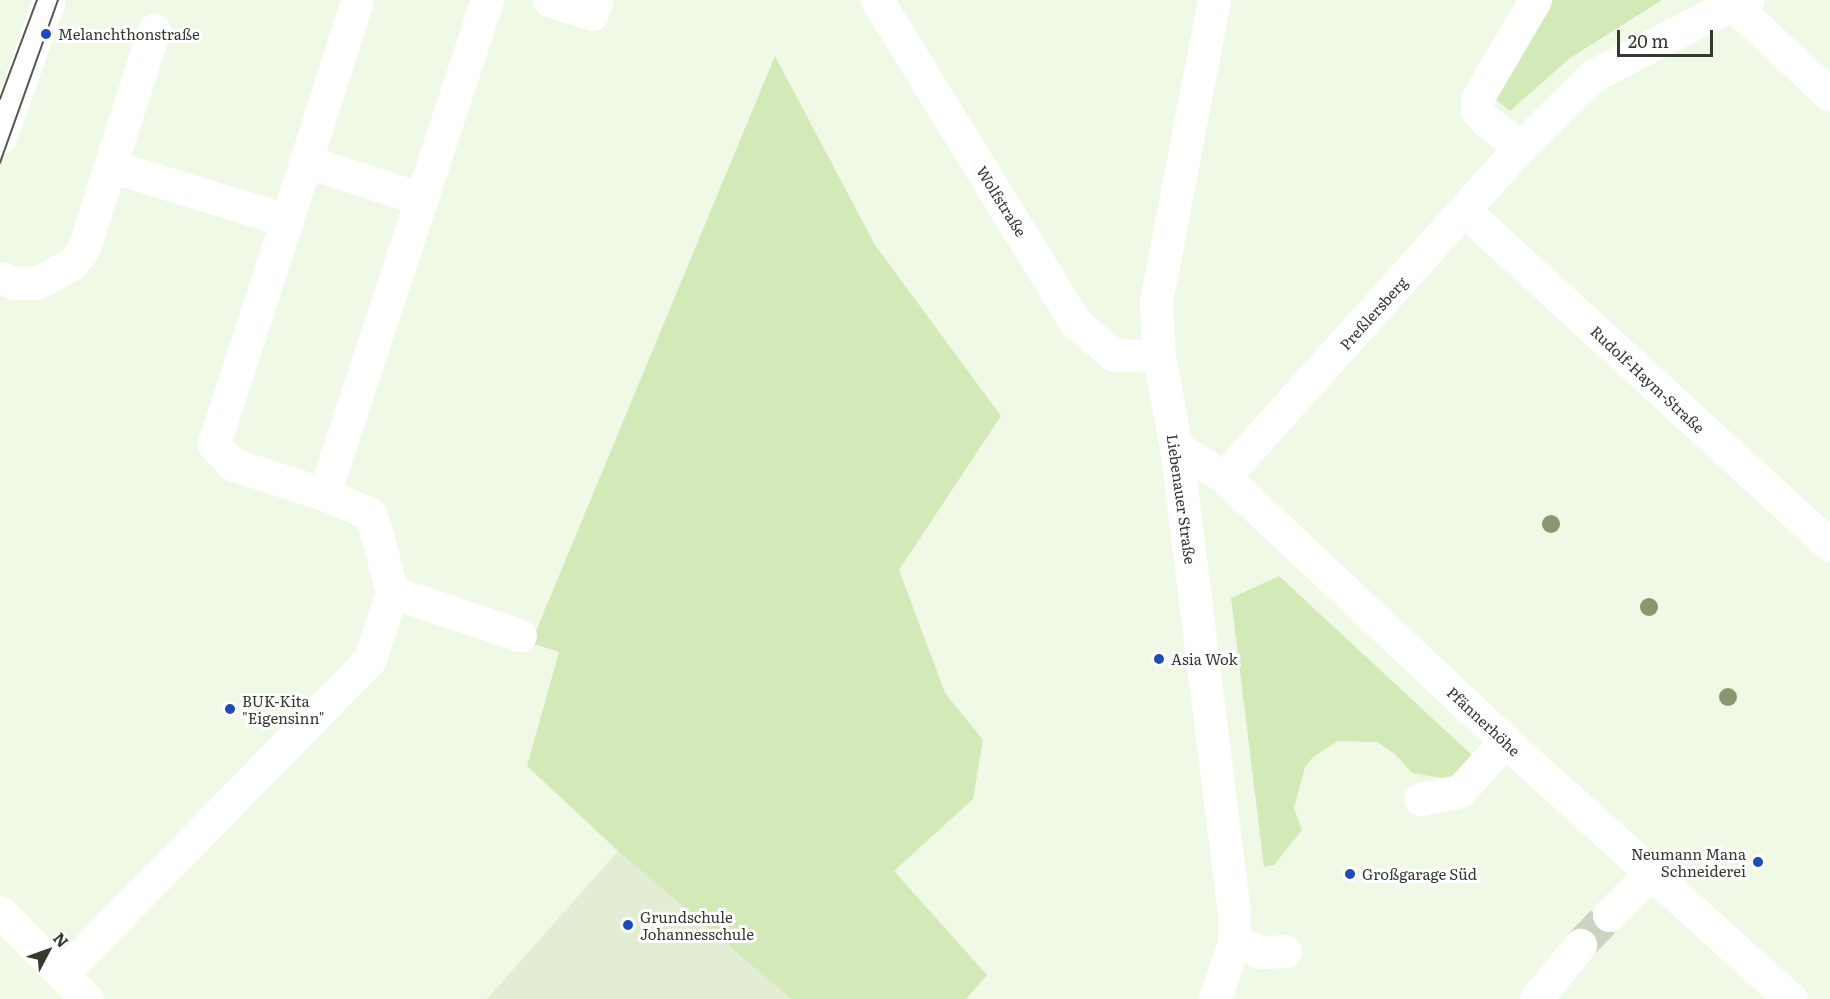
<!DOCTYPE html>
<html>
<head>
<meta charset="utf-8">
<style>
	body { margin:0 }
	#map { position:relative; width:1830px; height:999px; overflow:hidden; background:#f0f9e5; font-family:Literata,serif }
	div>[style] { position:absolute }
	.built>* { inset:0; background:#e2edd3 }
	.green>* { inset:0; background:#d4e9b8 }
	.minor-tunnel>* { height:33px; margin-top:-16.5px; transform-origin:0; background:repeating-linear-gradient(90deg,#cbd3c1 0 33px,transparent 0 49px) }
	.minor>* { height:33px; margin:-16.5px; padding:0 16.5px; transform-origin:16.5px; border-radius:16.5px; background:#fff }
	.tram>* { height:1.5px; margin:-0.75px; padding:0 0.75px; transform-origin:0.75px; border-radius:0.75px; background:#565a50 }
	.trees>* { width:18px; height:18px; margin:-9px; border-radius:50%; background:#88976f }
	.dots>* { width:16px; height:16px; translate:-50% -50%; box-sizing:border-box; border:3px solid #fff; border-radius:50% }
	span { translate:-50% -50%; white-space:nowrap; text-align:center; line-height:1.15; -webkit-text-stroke:6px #fff; paint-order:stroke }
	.poi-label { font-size:15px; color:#363932 }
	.left { translate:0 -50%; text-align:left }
	.right { translate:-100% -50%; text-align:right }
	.street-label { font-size:15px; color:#363932 }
	.north { position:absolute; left:18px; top:921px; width:60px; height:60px; -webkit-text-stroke:4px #fff; paint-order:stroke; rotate:49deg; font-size:16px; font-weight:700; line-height:24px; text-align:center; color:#363932 }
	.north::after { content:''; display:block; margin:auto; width:21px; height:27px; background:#363932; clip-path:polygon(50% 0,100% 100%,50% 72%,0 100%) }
	.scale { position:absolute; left:1617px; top:30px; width:96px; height:27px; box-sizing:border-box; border:3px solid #363932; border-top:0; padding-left:8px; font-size:18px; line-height:21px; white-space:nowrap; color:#363932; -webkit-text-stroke:4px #fff; paint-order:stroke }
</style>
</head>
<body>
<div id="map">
	<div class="built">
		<div style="clip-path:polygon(618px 851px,791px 999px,487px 999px)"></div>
	</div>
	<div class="green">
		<div style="clip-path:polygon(1549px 0,1662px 0,1570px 58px,1510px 111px,1494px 98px)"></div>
		<div style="clip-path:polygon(775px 56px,875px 245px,1001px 416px,899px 570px,945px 693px,983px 740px,973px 799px,894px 871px,987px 975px,966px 999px,791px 999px,618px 851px,527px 766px,559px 652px,531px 643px)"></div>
		<div style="clip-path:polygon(1279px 576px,1474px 757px,1448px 779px,1412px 773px,1395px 754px,1377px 742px,1338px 741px,1313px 757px,1305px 767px,1294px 808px,1302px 830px,1274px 865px,1264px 867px,1231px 598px)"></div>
	</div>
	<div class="minor-tunnel">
		<div style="left:1580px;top:945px;width:42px;rotate:-46deg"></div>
	</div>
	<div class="minor">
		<div style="left:549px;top:0;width:45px;rotate:18deg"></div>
		<div style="left:592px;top:14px;width:15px;rotate:-74deg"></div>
		<div style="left:877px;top:0;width:378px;rotate:58.4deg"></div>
		<div style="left:1075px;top:322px;width:51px;rotate:40.2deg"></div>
		<div style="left:1114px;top:355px;width:45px;rotate:1.3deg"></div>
		<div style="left:1214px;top:0;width:308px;rotate:100.9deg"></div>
		<div style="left:1156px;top:302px;width:54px;rotate:86.8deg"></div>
		<div style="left:1159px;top:356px;width:93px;rotate:79.4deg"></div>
		<div style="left:1176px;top:447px;width:467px;rotate:82.9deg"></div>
		<div style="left:1234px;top:910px;width:32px;rotate:90deg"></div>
		<div style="left:1234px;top:942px;width:60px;rotate:108.4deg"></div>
		<div style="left:1728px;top:0;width:139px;rotate:43deg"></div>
		<div style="left:0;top:138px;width:146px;rotate:-70.5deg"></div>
		<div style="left:1520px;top:147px;width:44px;rotate:-142.4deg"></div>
		<div style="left:1485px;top:120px;width:13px;rotate:-129deg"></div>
		<div style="left:1477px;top:110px;width:13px;rotate:-86deg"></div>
		<div style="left:1478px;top:97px;width:113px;rotate:-59.6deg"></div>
		<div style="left:305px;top:161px;width:123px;rotate:18deg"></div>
		<div style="left:110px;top:166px;width:143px;rotate:-72.1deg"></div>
		<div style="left:1465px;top:211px;width:495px;rotate:42.5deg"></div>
		<div style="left:287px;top:220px;width:231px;rotate:-72.3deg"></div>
		<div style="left:0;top:278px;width:16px;rotate:18deg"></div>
		<div style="left:15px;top:283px;width:24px;rotate:-2deg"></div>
		<div style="left:39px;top:282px;width:38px;rotate:-29deg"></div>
		<div style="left:72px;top:264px;width:20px;rotate:-53deg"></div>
		<div style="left:84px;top:248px;width:86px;rotate:-72.4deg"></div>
		<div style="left:110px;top:166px;width:185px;rotate:17deg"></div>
		<div style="left:287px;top:220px;width:236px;rotate:108.1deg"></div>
		<div style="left:214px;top:444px;width:27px;rotate:48deg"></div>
		<div style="left:232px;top:464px;width:97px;rotate:18.1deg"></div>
		<div style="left:1176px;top:447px;width:57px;rotate:32deg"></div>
		<div style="left:1224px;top:477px;width:386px;rotate:43.2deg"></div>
		<div style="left:1505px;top:741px;width:385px;rotate:42.1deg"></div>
		<div style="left:1224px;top:477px;width:443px;rotate:-48.1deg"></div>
		<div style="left:1520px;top:147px;width:103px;rotate:-44.2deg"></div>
		<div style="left:1594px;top:75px;width:155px;rotate:-27.2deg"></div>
		<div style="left:1732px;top:4px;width:16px;rotate:-15deg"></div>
		<div style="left:392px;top:592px;width:135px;rotate:18.6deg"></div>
		<div style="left:1420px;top:799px;width:41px;rotate:-11.3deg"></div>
		<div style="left:1460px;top:791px;width:67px;rotate:-48deg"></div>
		<div style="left:0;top:912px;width:123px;rotate:45deg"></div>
		<div style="left:1609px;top:915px;width:59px;rotate:-45deg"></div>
		<div style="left:1234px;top:942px;width:30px;rotate:20deg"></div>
		<div style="left:1262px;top:952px;width:23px;rotate:-2deg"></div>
		<div style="left:62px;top:974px;width:441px;rotate:-45.6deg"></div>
		<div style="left:370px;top:659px;width:71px;rotate:-71.8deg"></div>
		<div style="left:392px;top:592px;width:59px;rotate:-104.7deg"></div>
		<div style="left:377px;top:535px;width:22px;rotate:-108deg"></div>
		<div style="left:370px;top:514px;width:50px;rotate:-156.5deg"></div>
		<div style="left:324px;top:494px;width:520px;rotate:-71.74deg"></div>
		<div style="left:1536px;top:999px;width:70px;rotate:-50.8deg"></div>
	</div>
	<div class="tram">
		<div style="left:0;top:99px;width:106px;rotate:-69.5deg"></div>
		<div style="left:0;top:163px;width:173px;rotate:-70.4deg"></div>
	</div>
	<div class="trees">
		<div style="left:1551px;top:524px"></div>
		<div style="left:1649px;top:607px"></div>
		<div style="left:1728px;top:697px"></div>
	</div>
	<div class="dots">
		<div style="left:46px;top:34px;background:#1d4bb8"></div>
		<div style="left:1159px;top:659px;background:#1d4bb8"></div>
		<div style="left:230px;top:709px;background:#1d4bb8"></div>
		<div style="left:1758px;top:862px;background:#1d4bb8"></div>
		<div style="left:1350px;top:874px;background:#1d4bb8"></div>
		<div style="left:628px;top:925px;background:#1d4bb8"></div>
	</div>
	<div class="poi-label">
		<span class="left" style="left:58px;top:34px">Melanchthonstraße</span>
		<span class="left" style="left:1171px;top:659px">Asia Wok</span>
		<span class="left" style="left:242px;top:709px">BUK-Kita<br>"Eigensinn"</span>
		<span class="right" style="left:1746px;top:862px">Neumann Mana<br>Schneiderei</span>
		<span class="left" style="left:1362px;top:874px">Großgarage Süd</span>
		<span class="left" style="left:640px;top:925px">Grundschule<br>Johannesschule</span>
	</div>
	<div class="street-label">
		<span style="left:1002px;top:201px;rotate:58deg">Wolfstraße</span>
		<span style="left:1373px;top:313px;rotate:-48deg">Preßlersberg</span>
		<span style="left:1648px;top:379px;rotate:43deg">Rudolf-Haym-Straße</span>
		<span style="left:1182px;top:499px;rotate:82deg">Liebenauer Straße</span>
		<span style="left:1484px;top:721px;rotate:43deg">Pfännerhöhe</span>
	</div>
	<div class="north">N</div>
	<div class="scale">20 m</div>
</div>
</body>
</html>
